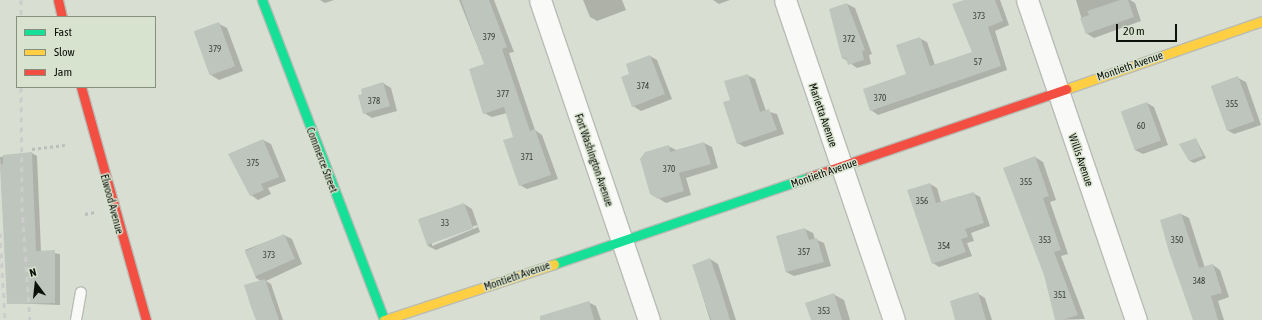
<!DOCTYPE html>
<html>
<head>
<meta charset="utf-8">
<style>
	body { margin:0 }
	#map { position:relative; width:1262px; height:320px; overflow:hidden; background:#d9ded3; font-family:"Asap Condensed",sans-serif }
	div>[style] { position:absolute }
	.shadow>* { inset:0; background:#0003 }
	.building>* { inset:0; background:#bec5bd; transform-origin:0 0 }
	.path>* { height:2.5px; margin-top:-1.25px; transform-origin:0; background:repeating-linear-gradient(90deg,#bcbeba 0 3px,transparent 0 6px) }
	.roads { filter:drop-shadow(1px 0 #b8bcb4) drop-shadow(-1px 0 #b8bcb4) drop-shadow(0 1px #b8bcb4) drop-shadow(0 -1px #b8bcb4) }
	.lane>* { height:10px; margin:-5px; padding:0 5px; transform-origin:5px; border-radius:5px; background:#f9faf8 }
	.street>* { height:21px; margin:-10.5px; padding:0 10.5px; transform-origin:10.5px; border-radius:10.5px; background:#f9faf8 }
	.fast>* { height:9px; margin:-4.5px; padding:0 4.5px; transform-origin:4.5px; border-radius:4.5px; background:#16e098 }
	.slow>* { height:9px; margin:-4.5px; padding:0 4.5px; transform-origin:4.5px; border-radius:4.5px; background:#ffcf43 }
	.jam>* { height:9px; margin:-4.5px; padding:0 4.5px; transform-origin:4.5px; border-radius:4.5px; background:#f24e42 }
	.rail>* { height:3px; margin-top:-1.5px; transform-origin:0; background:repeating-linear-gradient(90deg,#cbcdca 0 5px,transparent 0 10px) }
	span { translate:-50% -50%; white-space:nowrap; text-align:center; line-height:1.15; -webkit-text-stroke:3px #d8e3cf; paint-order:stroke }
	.number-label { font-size:9px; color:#3a3f38 }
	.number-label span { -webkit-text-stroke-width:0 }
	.street-label { font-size:11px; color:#0d110a }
	.legend { position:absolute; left:16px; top:16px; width:140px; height:72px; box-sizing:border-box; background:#d8e3cf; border:1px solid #878f80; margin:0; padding:5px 7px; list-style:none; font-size:12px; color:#0d110a }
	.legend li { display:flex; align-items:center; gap:8px; height:20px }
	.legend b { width:20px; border:1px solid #878f80 }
	.north { position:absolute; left:16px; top:264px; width:40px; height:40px; -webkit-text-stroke:3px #d8e3cf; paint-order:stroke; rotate:345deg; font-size:11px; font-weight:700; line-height:16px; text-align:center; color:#0d110a }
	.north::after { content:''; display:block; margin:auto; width:14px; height:18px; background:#0d110a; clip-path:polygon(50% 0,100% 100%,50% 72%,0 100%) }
	.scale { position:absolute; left:1116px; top:24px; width:61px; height:18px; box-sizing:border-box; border:2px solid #0d110a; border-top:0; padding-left:5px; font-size:12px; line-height:14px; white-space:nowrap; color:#0d110a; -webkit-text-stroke:3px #d8e3cf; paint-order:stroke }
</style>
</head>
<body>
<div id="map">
	<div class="shadow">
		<div style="clip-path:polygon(320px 0,334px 0,325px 3px)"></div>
		<div style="clip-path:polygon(459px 0,494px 0,514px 52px,509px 53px,535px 130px,542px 135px,558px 179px,527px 189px,520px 185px,514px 137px,507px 113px,492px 117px,484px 113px,485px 65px)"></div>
		<div style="clip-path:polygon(583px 0,622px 0,626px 10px,597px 21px,590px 17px)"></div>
		<div style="clip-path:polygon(713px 0,730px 0,719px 4px)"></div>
		<div style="clip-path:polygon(967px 0,1000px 0,1009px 25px,995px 31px,1007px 70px,878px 115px,871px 110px,908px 75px,919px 38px,927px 42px,935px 65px,973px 53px)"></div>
		<div style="clip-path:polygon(1076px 0,1130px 0,1135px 3px,1141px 21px,1094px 38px,1086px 33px)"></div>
		<div style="clip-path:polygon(847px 4px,855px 8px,872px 54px,869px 55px,871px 64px,857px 68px,843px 58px)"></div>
		<div style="clip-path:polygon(219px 24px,227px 28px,243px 71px,219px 80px,211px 75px)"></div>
		<div style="clip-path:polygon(650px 56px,657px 60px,672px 99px,641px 111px,633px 106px,631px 74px)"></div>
		<div style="clip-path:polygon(747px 75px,755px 79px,766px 111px,777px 114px,784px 134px,745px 147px,737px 143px,731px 100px)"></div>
		<div style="clip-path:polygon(1238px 78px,1246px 82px,1261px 125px,1234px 134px,1227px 130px,1212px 87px)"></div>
		<div style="clip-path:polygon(383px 83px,391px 88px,397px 111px,372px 118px,364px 113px)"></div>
		<div style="clip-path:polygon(1147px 103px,1154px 107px,1168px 145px,1143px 154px,1135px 150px)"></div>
		<div style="clip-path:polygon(1196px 139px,1206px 158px,1194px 163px,1190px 161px)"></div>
		<div style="clip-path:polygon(263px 140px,271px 144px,286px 181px,268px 188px,271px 194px,258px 200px,251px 195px)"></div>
		<div style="clip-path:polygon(704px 143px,712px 147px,718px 168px,686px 178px,691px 195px,666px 203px,651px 194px,668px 146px,676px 150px)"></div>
		<div style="clip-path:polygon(32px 153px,37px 156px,41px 251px,60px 254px,60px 305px,8px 303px,0 157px)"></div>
		<div style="clip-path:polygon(1035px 157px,1043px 162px,1056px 200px,1050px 202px,1068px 254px,1061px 256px,1085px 319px,1056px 320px)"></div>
		<div style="clip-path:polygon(930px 184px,937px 188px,941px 202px,973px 193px,980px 197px,990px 226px,971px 233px,974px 241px,967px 243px,972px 256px,939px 267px,933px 263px)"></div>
		<div style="clip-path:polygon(evenodd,464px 204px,472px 209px,480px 232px,436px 250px,428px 246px,419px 219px,464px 204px,477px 225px,478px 227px,432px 246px,432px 243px,477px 225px)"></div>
		<div style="clip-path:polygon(1181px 214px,1189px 218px,1205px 268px,1213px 265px,1220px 270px,1229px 297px,1218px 301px,1224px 320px,1193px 320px)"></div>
		<div style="clip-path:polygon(805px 229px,813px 233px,815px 239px,824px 243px,831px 266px,794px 276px,786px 272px,777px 236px)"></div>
		<div style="clip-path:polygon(284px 235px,292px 239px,302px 264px,266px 281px,271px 284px,283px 320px,257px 320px,261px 281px,256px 278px,245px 250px)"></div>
		<div style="clip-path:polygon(710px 259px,718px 264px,736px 320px,710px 320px,693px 265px)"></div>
		<div style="clip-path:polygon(977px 293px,985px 298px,992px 320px,956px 320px)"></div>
		<div style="clip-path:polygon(833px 294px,844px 300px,850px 320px,812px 320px)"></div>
		<div style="clip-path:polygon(588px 302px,596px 306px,601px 320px,573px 320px)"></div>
	</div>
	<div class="building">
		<div style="clip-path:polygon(461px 0,489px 0,507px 47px,502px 49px,530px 131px,535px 129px,551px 175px,519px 186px,503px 140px,513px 137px,504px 107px,483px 114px,469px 69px,484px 64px)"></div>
		<div style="clip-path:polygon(964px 0,995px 0,1003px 21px,988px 27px,1001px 66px,870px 111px,863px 89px,906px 74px,896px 45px,920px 37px,930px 66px,972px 52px,952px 4px)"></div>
		<div style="clip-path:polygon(1120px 0,1128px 0,1134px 17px,1086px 34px,1080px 18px,1089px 15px,1087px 11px)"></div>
		<div style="clip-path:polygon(847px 3px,865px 50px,862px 51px,864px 60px,848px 65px,846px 58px,842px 59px,829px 9px)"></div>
		<div style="left:219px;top:22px;width:47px;height:27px;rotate:70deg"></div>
		<div style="clip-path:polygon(650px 55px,665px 94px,632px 107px,621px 77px,629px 74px,626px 64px)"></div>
		<div style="clip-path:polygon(748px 74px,760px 112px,769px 109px,777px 130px,737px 144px,723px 102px,730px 100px,724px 81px)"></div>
		<div style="left:1238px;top:76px;width:48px;height:29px;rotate:70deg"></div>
		<div style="clip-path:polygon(383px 82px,390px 106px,363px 114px,358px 95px,362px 94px,361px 89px)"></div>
		<div style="left:1147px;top:102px;width:41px;height:28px;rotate:70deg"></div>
		<div style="clip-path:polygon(1196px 138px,1203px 156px,1189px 161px,1179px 144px)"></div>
		<div style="clip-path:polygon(263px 139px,279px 177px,261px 184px,264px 190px,250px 196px,228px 154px)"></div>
		<div style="clip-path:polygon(704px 142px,711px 164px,679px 173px,684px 191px,658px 199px,650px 194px,640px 159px,645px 152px,669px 145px,670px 152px)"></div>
		<div style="clip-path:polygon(32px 152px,36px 251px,55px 250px,55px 303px,7px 304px,0 165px,3px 164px,3px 155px)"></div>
		<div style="clip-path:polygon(1035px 156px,1049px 196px,1043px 198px,1061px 250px,1054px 252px,1078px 315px,1062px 320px,1055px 320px,1044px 275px,1003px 168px)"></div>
		<div style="clip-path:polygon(930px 183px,936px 203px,974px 192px,984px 223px,965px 229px,968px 237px,961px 239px,966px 252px,932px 264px,907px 190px)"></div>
		<div style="left:464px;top:203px;width:27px;height:49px;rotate:70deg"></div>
		<div style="clip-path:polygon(1181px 213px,1199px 268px,1213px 264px,1222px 293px,1211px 296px,1218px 320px,1193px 320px,1169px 252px,1160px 220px)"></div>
		<div style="clip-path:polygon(805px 228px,809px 240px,817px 238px,824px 262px,786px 272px,776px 236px)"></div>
		<div style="left:284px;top:234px;width:27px;height:43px;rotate:66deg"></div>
		<div style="clip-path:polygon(710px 258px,719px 284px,730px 320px,711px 320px,692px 265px)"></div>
		<div style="clip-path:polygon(265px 279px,279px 320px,256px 320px,251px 307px,244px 285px)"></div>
		<div style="clip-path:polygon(978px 292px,986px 320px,955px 320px,950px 301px)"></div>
		<div style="clip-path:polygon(834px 293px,842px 320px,811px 320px,805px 303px)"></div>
		<div style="clip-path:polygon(589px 301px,594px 320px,540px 320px,540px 316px)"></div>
	</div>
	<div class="path">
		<div style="left:32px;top:149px;width:33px;rotate:-7deg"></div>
		<div style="left:85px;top:214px;width:10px;rotate:-11deg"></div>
	</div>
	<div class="roads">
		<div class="lane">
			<div style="left:76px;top:320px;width:28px;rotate:-80deg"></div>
		</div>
		<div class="street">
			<div style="left:540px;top:0;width:338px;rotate:71.2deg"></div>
			<div style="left:785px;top:0;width:338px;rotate:71.2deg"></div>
			<div style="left:1027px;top:0;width:338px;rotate:71.2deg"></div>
		</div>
		<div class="fast">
			<div style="left:262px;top:0;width:342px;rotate:69.1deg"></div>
			<div style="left:554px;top:264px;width:269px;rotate:-18.8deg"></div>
		</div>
		<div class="slow">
			<div style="left:1066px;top:89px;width:207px;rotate:-19.1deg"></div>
			<div style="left:384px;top:320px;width:179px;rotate:-18.2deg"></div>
		</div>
		<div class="jam">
			<div style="left:58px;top:0;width:17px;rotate:77deg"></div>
			<div style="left:81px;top:87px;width:242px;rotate:74.4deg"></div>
			<div style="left:809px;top:177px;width:272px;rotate:-18.9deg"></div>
		</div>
	</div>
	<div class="rail">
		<div style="left:21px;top:0;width:17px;rotate:90deg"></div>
		<div style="left:21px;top:87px;width:120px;rotate:89.5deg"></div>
		<div style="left:22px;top:207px;width:113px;rotate:86deg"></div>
		<div style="left:0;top:233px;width:87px;rotate:86.7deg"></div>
	</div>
	<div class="number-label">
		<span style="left:979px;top:16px">373</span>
		<span style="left:489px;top:37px">379</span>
		<span style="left:849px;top:39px">372</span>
		<span style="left:215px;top:49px">379</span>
		<span style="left:978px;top:62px">57</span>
		<span style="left:643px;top:86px">374</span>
		<span style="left:503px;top:94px">377</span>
		<span style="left:880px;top:98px">370</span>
		<span style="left:374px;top:101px">378</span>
		<span style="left:1232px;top:104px">355</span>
		<span style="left:1141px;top:126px">60</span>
		<span style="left:527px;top:157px">371</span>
		<span style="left:253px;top:163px">375</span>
		<span style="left:669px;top:169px">370</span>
		<span style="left:1026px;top:182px">355</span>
		<span style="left:922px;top:201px">356</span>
		<span style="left:445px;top:223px">33</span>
		<span style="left:1045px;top:240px">353</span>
		<span style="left:1177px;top:240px">350</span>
		<span style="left:944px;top:246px">354</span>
		<span style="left:804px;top:252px">357</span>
		<span style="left:269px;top:255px">373</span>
		<span style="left:1199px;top:281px">348</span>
		<span style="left:1060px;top:295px">351</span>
		<span style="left:824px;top:311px">353</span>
	</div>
	<div class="street-label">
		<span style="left:1130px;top:66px;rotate:-19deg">Montieth Avenue</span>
		<span style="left:823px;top:115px;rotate:71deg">Marietta Avenue</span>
		<span style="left:322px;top:160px;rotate:69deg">Commerce Street</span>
		<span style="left:594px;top:160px;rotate:71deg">Fort Washington Avenue</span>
		<span style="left:1081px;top:160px;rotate:71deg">Willis Avenue</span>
		<span style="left:824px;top:173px;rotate:-19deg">Montieth Avenue</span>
		<span style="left:112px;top:204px;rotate:75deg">Elwood Avenue</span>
		<span style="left:517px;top:276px;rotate:-19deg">Montieth Avenue</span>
	</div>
	<ul class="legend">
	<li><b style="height:5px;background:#16e098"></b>Fast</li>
	<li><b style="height:5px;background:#ffcf43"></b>Slow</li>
	<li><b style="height:5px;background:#f24e42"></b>Jam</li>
	</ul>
	<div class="north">N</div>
	<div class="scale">20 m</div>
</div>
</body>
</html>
